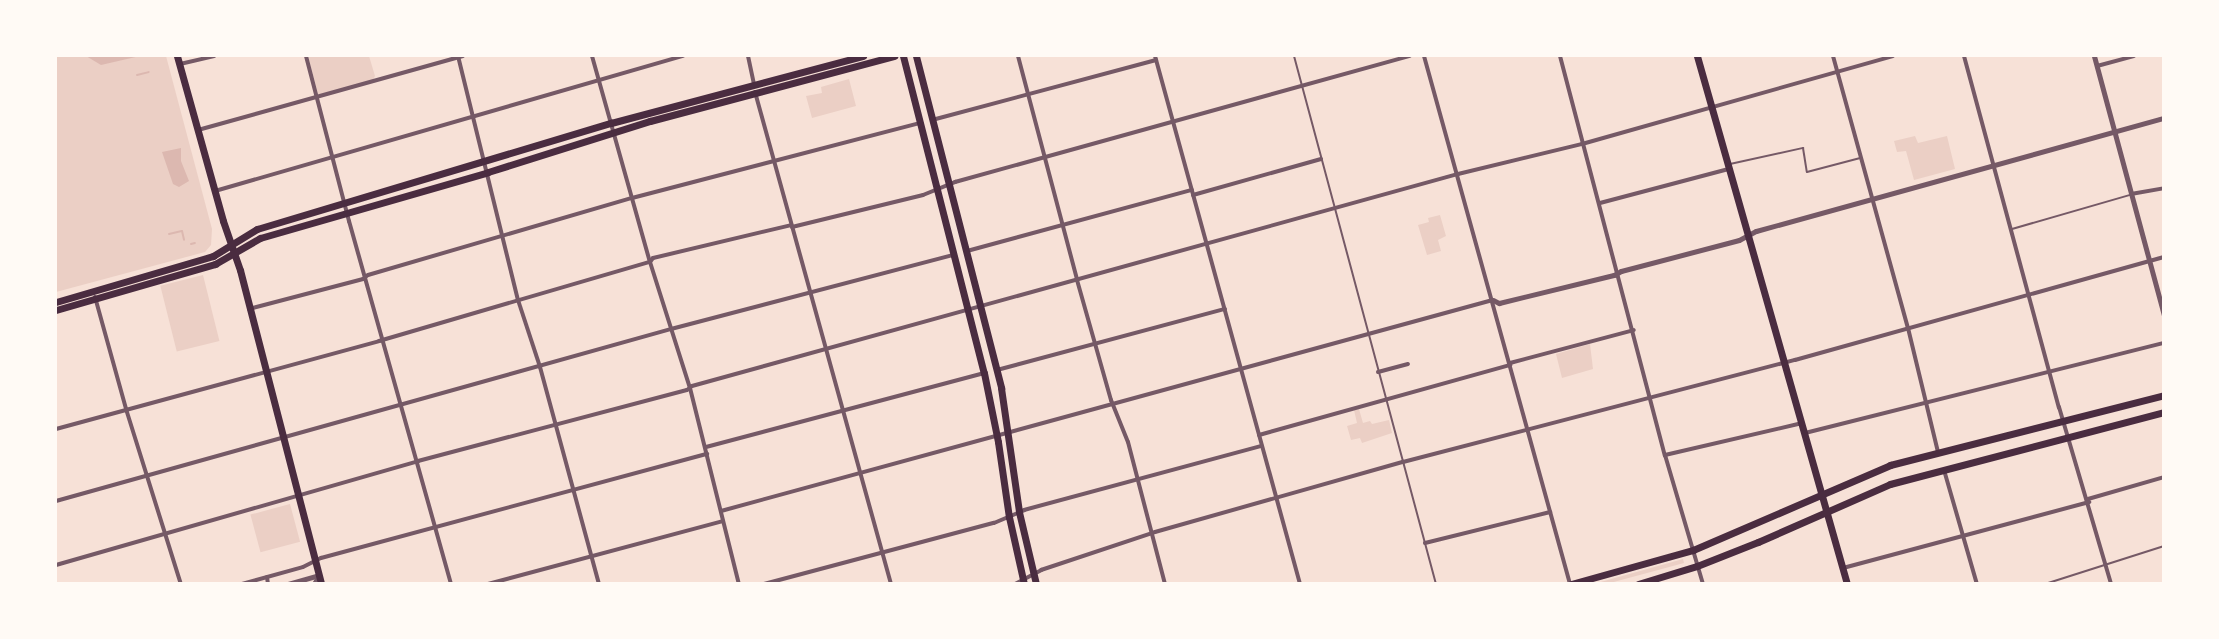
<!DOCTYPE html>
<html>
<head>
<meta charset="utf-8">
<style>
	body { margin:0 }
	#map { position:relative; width:2219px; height:639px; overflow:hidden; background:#f7e1d7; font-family:"Public Sans",sans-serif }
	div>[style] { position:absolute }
	.green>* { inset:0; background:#ebcfc5; transform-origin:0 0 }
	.water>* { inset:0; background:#dcb8b0 }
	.stream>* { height:2px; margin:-1px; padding:0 1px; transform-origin:1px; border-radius:1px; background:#dcb8b0 }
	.service>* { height:2px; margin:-1px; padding:0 1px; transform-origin:1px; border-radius:1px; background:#755966 }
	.minor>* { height:4px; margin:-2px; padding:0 2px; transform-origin:2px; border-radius:2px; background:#755966 }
	.tertiary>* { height:5px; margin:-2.5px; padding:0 2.5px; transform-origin:2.5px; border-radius:2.5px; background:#755966 }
	.primary>* { height:7px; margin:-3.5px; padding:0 3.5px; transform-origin:3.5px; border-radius:3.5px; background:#4a2c40 }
	.trunk>* { height:7px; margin:-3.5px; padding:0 3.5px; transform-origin:3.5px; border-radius:3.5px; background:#4a2c40 }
	span { translate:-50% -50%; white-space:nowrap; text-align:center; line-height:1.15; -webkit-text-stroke:4.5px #fffaf5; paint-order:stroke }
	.frame { position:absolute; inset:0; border:57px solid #fffaf5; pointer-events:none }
</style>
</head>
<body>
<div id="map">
	<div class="green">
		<div style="clip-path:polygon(56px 56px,166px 56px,212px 229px,211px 245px,205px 252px,56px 292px)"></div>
		<div style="clip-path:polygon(308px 56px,369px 56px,375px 76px,373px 80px,321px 95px,318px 94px)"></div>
		<div style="clip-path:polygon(849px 79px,856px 106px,812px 118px,806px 96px,822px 93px,821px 87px)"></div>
		<div style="clip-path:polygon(1915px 136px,1918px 143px,1947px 136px,1955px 169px,1914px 180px,1906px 151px,1897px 152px,1894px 141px)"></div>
		<div style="clip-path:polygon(1440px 215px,1446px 236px,1438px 240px,1441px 251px,1427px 255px,1418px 225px,1429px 222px,1428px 218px)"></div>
		<div style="left:203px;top:275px;width:68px;height:44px;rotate:76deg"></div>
		<div style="clip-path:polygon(1590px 344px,1593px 369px,1562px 378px,1556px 354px)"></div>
		<div style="clip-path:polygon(1359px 409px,1363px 423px,1370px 421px,1372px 424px,1389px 420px,1392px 433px,1362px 443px,1360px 438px,1351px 440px,1347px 426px,1357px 423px,1354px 410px)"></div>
		<div style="left:290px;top:504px;width:39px;height:41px;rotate:75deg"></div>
		<div style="clip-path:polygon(1683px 559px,1684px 563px,1610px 583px,1597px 583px)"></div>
	</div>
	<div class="water">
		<div style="clip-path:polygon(86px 56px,140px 56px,101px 65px)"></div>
		<div style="clip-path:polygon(181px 148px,181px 161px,189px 181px,179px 187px,173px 184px,162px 152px)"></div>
	</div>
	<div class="stream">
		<div style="left:137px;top:75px;width:12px;rotate:-14deg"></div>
		<div style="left:169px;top:234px;width:13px;rotate:-13deg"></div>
		<div style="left:182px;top:231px;width:9px;rotate:77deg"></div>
		<div style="left:191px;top:244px;width:4px;rotate:-14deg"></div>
	</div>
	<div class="service">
		<div style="left:1294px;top:56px;width:547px;rotate:74.95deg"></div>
		<div style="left:1730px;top:164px;width:75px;rotate:-12.4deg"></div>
		<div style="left:1803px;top:148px;width:24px;rotate:81deg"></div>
		<div style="left:1807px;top:172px;width:55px;rotate:-14.8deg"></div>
		<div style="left:2012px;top:229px;width:123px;rotate:-16.1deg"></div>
		<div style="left:2045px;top:584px;width:125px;rotate:-17.7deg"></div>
	</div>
	<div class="minor">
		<div style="left:306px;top:56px;width:171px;rotate:75.4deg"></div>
		<div style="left:349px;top:221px;width:377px;rotate:74.3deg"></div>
		<div style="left:458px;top:56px;width:251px;rotate:76.2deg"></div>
		<div style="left:518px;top:300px;width:71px;rotate:71.8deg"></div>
		<div style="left:540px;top:367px;width:225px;rotate:74.8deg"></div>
		<div style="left:592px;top:56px;width:214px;rotate:74.3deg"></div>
		<div style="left:650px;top:262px;width:132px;rotate:72.4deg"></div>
		<div style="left:690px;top:388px;width:202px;rotate:76deg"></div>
		<div style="left:748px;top:56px;width:29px;rotate:78deg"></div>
		<div style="left:1018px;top:56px;width:232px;rotate:75.2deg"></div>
		<div style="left:1077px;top:280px;width:125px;rotate:74.2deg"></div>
		<div style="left:1111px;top:400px;width:45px;rotate:68deg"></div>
		<div style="left:1128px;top:442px;width:147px;rotate:75.4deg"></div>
		<div style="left:1155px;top:56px;width:548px;rotate:74.64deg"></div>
		<div style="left:1424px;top:56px;width:548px;rotate:74.54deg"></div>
		<div style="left:1560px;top:56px;width:413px;rotate:75.3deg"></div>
		<div style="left:1665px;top:455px;width:134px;rotate:73.6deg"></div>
		<div style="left:1833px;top:56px;width:282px;rotate:74.6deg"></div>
		<div style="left:1908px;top:328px;width:128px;rotate:76.4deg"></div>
		<div style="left:1964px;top:56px;width:364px;rotate:74.9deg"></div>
		<div style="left:2059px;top:407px;width:184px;rotate:73.6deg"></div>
		<div style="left:180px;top:64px;width:35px;rotate:-13deg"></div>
		<div style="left:2097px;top:66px;width:38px;rotate:-15deg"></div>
		<div style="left:755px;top:92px;width:510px;rotate:74.55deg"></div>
		<div style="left:932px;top:120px;width:232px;rotate:-15deg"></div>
		<div style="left:198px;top:130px;width:275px;rotate:-15.6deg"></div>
		<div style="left:215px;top:191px;width:487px;rotate:-16.1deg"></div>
		<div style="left:2131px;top:194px;width:34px;rotate:-10deg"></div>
		<div style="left:1193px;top:195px;width:133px;rotate:-15.7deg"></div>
		<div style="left:1600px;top:203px;width:133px;rotate:-14.8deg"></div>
		<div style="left:792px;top:227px;width:135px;rotate:-13.7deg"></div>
		<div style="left:923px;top:195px;width:35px;rotate:-22deg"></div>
		<div style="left:955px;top:182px;width:472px;rotate:-15.5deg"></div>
		<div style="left:967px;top:251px;width:233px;rotate:-15.2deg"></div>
		<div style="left:95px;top:297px;width:116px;rotate:74.5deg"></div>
		<div style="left:126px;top:409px;width:183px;rotate:72.6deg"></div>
		<div style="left:249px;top:309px;width:118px;rotate:-14.7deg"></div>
		<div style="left:363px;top:279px;width:6px;rotate:-39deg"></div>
		<div style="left:368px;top:275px;width:275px;rotate:-16.3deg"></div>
		<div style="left:632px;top:198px;width:298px;rotate:-14.6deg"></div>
		<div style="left:1510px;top:363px;width:128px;rotate:-14.9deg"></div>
		<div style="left:997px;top:370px;width:236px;rotate:-15deg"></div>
		<div style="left:1378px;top:372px;width:31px;rotate:-15deg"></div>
		<div style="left:56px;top:429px;width:335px;rotate:-15.2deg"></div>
		<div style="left:379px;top:341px;width:282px;rotate:-16.3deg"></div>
		<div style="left:650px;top:262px;width:5px;rotate:-53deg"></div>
		<div style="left:653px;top:258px;width:142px;rotate:-13.4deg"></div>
		<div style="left:1805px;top:433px;width:370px;rotate:-14.1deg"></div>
		<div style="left:1259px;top:435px;width:261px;rotate:-15.6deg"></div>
		<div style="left:706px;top:447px;width:288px;rotate:-14.9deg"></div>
		<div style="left:1665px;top:455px;width:141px;rotate:-13.1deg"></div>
		<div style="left:1944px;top:470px;width:119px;rotate:73.9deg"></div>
		<div style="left:2088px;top:499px;width:79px;rotate:-16.1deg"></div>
		<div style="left:56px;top:501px;width:639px;rotate:-15.62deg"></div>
		<div style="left:671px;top:329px;width:292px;rotate:-14.7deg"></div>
		<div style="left:721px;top:511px;width:800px;rotate:-15.29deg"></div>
		<div style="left:1425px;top:543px;width:129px;rotate:-13.9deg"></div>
		<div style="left:56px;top:565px;width:377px;rotate:-16deg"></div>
		<div style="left:418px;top:461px;width:278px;rotate:-14.8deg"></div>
		<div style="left:687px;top:390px;width:6px;rotate:-39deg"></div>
		<div style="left:692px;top:386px;width:795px;rotate:-15.47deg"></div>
		<div style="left:1458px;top:174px;width:128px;rotate:-13.6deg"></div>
		<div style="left:1582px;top:144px;width:323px;rotate:-15.8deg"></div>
		<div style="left:1843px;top:568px;width:255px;rotate:-15deg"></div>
		<div style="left:267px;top:577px;width:7px;rotate:82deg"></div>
		<div style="left:242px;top:584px;width:63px;rotate:-15.6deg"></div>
		<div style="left:303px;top:567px;width:20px;rotate:-27deg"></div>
		<div style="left:321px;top:558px;width:400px;rotate:-15.1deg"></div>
		<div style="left:314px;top:584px;width:9px;rotate:-58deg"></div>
		<div style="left:488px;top:584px;width:243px;rotate:-15deg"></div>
		<div style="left:764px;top:584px;width:238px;rotate:-14.9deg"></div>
		<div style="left:994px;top:523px;width:33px;rotate:-23deg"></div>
		<div style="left:1024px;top:510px;width:246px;rotate:-15.1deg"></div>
		<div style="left:1015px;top:584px;width:30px;rotate:-28deg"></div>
		<div style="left:1041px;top:570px;width:120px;rotate:-18.4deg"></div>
		<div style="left:1155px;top:532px;width:258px;rotate:-15.8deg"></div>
		<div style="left:1403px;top:462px;width:405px;rotate:-14.6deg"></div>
		<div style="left:1795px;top:360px;width:383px;rotate:-15.6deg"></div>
	</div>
	<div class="tertiary">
		<div style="left:2094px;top:56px;width:269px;rotate:74.9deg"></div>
		<div style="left:1493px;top:300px;width:7px;rotate:27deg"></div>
		<div style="left:1499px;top:303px;width:118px;rotate:-13.7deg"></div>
		<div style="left:1614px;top:275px;width:8px;rotate:-30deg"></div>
		<div style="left:1621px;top:271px;width:122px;rotate:-14.7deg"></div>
		<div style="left:1739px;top:240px;width:19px;rotate:-28deg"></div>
		<div style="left:1756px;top:231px;width:423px;rotate:-15.5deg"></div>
		<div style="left:288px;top:584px;width:32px;rotate:-16deg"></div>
	</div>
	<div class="primary">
		<div style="left:177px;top:56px;width:171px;rotate:74.4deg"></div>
		<div style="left:223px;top:221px;width:52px;rotate:70.9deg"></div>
		<div style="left:240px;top:270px;width:324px;rotate:75.5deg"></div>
		<div style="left:903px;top:56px;width:327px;rotate:75.7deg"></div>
		<div style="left:984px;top:373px;width:70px;rotate:78.5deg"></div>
		<div style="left:998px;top:442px;width:76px;rotate:81.7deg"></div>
		<div style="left:1009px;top:517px;width:69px;rotate:77.4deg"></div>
		<div style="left:916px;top:56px;width:343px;rotate:75.6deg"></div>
		<div style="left:1001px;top:388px;width:125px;rotate:81.7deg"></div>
		<div style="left:1019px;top:512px;width:74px;rotate:76.7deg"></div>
		<div style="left:1697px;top:56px;width:549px;rotate:74.14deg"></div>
		<div style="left:1571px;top:584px;width:127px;rotate:-15.6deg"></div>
		<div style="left:1693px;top:550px;width:215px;rotate:-23.3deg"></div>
		<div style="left:1890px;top:465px;width:283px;rotate:-14.3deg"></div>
		<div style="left:1638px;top:584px;width:62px;rotate:-17deg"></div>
		<div style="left:1697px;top:566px;width:66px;rotate:-21.5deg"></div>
		<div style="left:1758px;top:542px;width:144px;rotate:-23.7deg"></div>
		<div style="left:1890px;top:484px;width:283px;rotate:-14.7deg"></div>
	</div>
	<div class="trunk">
		<div style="left:56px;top:302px;width:164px;rotate:-16.3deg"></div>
		<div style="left:213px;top:256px;width:52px;rotate:-31.5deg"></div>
		<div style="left:257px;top:229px;width:370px;rotate:-16.7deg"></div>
		<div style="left:611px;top:123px;width:261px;rotate:-14.9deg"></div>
		<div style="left:56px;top:310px;width:166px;rotate:-16.1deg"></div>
		<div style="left:215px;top:264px;width:52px;rotate:-30deg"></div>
		<div style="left:260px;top:238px;width:237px;rotate:-16.1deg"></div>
		<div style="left:488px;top:172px;width:170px;rotate:-17.5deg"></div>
		<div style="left:650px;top:121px;width:253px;rotate:-14.9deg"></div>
	</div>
	<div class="frame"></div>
</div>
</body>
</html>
